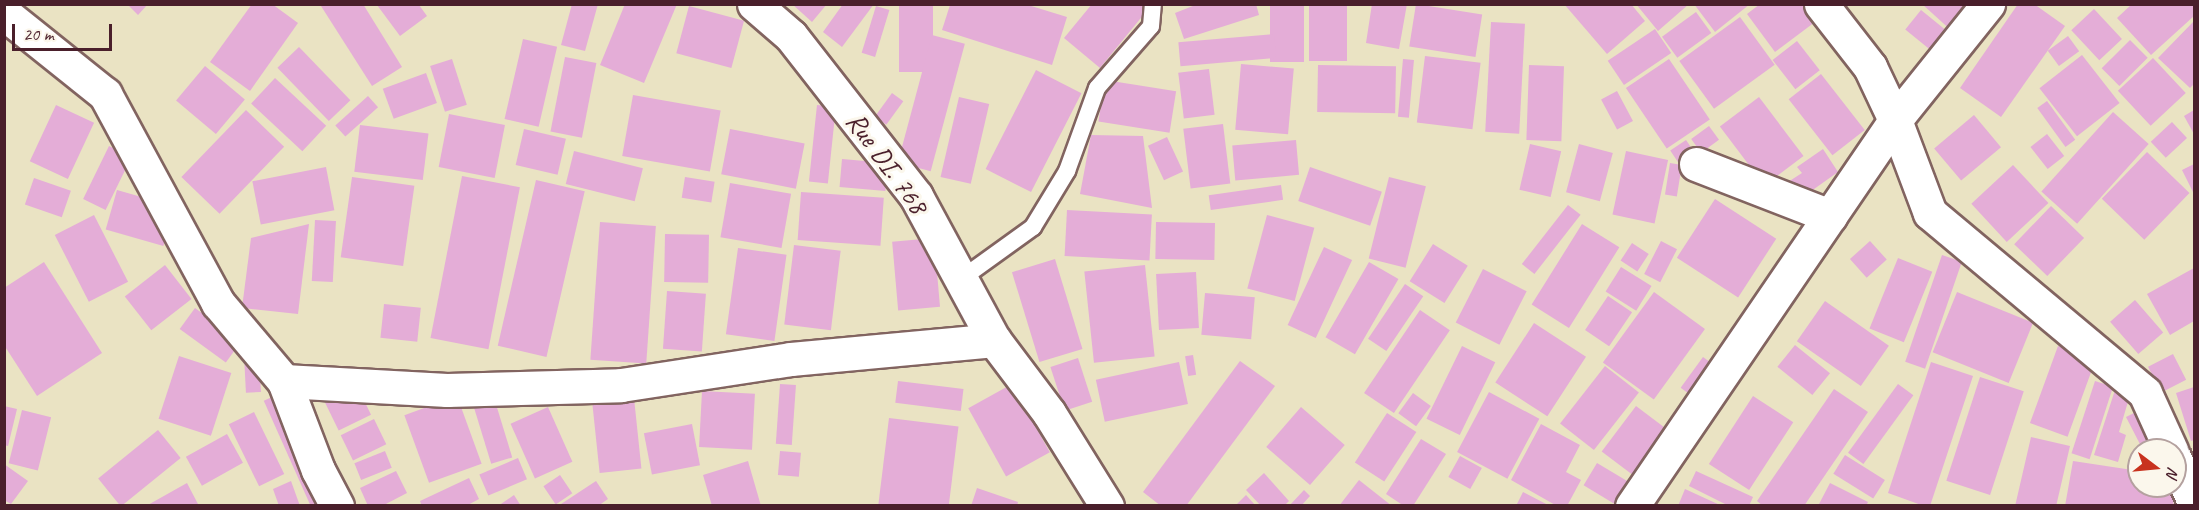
<!DOCTYPE html>
<html>
<head>
<meta charset="utf-8">
<style>
	body { margin:0 }
	#map { position:relative; width:2199px; height:510px; overflow:hidden; background:#eae3c3; font-family:Caveat,sans-serif }
	div>[style] { position:absolute }
	.building>* { inset:0; background:#e4add7; transform-origin:0 0 }
	.roads { filter:drop-shadow(2px 0 #826460) drop-shadow(-2px 0 #826460) drop-shadow(0 2px #826460) drop-shadow(0 -2px #826460) }
	.service>* { height:16px; margin:-8px; padding:0 8px; transform-origin:8px; border-radius:8px; background:#fff }
	.minor>* { height:33px; margin:-16.5px; padding:0 16.5px; transform-origin:16.5px; border-radius:16.5px; background:#fff }
	span { translate:-50% -50%; white-space:nowrap; text-align:center; line-height:1.15; -webkit-text-stroke:6px #fbf7ec; paint-order:stroke }
	.street-label { font-size:28px; color:#4a1f2b }
	.frame { position:absolute; inset:0; border:6px solid #4a1f2b; pointer-events:none }
	.north { position:absolute; left:2127px; top:438px; width:60px; height:60px; box-sizing:border-box; background:#fbf7ec; border:2px solid #b4a19f; border-radius:50%; rotate:106deg; font-size:16px; font-weight:700; line-height:24px; text-align:center; color:#4a1f2b }
	.north::after { content:''; display:block; margin:auto; width:21px; height:27px; background:#c8321e; clip-path:polygon(50% 0,100% 100%,50% 72%,0 100%) }
	.scale { position:absolute; left:12px; top:24px; width:100px; height:27px; box-sizing:border-box; border:3px solid #4a1f2b; border-top:0; padding-left:8px; font-size:18px; line-height:21px; white-space:nowrap; color:#4a1f2b; -webkit-text-stroke:4px #fbf7ec; paint-order:stroke }
</style>
</head>
<body>
<div id="map">
	<div class="building">
		<div style="clip-path:polygon(127px 4px,148px 4px,138px 15px)"></div>
		<div style="clip-path:polygon(252px 4px,272px 4px,298px 23px,250px 91px,210px 62px)"></div>
		<div style="clip-path:polygon(324px 4px,363px 4px,402px 67px,372px 86px,321px 6px)"></div>
		<div style="clip-path:polygon(572px 4px,598px 4px,585px 51px,561px 45px)"></div>
		<div style="clip-path:polygon(625px 4px,677px 4px,644px 83px,600px 65px)"></div>
		<div style="clip-path:polygon(792px 4px,827px 4px,812px 22px)"></div>
		<div style="clip-path:polygon(843px 4px,874px 4px,842px 47px,823px 32px)"></div>
		<div style="left:899px;top:4px;width:34px;height:68px"></div>
		<div style="clip-path:polygon(1092px 4px,1144px 4px,1149px 8px,1100px 68px,1064px 38px)"></div>
		<div style="clip-path:polygon(1198px 4px,1256px 4px,1259px 15px,1184px 39px,1175px 13px)"></div>
		<div style="left:1270px;top:4px;width:34px;height:58px"></div>
		<div style="left:1309px;top:4px;width:38px;height:57px"></div>
		<div style="clip-path:polygon(1372px 4px,1407px 4px,1399px 49px,1366px 43px)"></div>
		<div style="left:1416px;top:4px;width:67px;height:43px;rotate:9deg"></div>
		<div style="clip-path:polygon(1564px 4px,1631px 4px,1645px 21px,1607px 54px)"></div>
		<div style="clip-path:polygon(1636px 4px,1689px 4px,1658px 31px)"></div>
		<div style="clip-path:polygon(1694px 4px,1750px 4px,1715px 32px)"></div>
		<div style="clip-path:polygon(1760px 4px,1815px 4px,1823px 16px,1775px 52px,1747px 14px)"></div>
		<div style="clip-path:polygon(1922px 4px,1978px 4px,1954px 33px)"></div>
		<div style="clip-path:polygon(2018px 4px,2034px 4px,2065px 26px,2001px 117px,1960px 88px)"></div>
		<div style="clip-path:polygon(2132px 4px,2194px 4px,2194px 16px,2151px 55px,2117px 18px)"></div>
		<div style="clip-path:polygon(377px 5px,419px 5px,427px 16px,400px 36px)"></div>
		<div style="clip-path:polygon(950px 5px,1028px 5px,1067px 17px,1052px 65px,942px 30px)"></div>
		<div style="left:689px;top:6px;width:57px;height:49px;rotate:15deg"></div>
		<div style="left:876px;top:6px;width:14px;height:49px;rotate:17deg"></div>
		<div style="left:2094px;top:9px;width:41px;height:31px;rotate:47deg"></div>
		<div style="left:1921px;top:10px;width:48px;height:25px;rotate:39deg"></div>
		<div style="left:1696px;top:12px;width:26px;height:42px;rotate:54deg"></div>
		<div style="left:1740px;top:17px;width:59px;height:75px;rotate:54deg"></div>
		<div style="clip-path:polygon(2194px 21px,2194px 84px,2190px 88px,2158px 58px)"></div>
		<div style="left:1491px;top:22px;width:34px;height:110px;rotate:3deg"></div>
		<div style="left:1655px;top:29px;width:29px;height:57px;rotate:56deg"></div>
		<div style="left:1274px;top:34px;width:24px;height:96px;rotate:85deg"></div>
		<div style="left:932px;top:35px;width:34px;height:132px;rotate:15deg"></div>
		<div style="left:2068px;top:36px;width:19px;height:25px;rotate:54deg"></div>
		<div style="left:523px;top:39px;width:35px;height:82px;rotate:13deg"></div>
		<div style="left:2130px;top:40px;width:25px;height:40px;rotate:45deg"></div>
		<div style="left:1797px;top:41px;width:37px;height:31px;rotate:52deg"></div>
		<div style="left:299px;top:47px;width:74px;height:30px;rotate:46deg"></div>
		<div style="left:2082px;top:55px;width:61px;height:54px;rotate:52deg"></div>
		<div style="left:1425px;top:56px;width:56px;height:67px;rotate:7deg"></div>
		<div style="left:565px;top:57px;width:32px;height:76px;rotate:11deg"></div>
		<div style="left:2153px;top:58px;width:48px;height:48px;rotate:47deg"></div>
		<div style="left:452px;top:59px;width:48px;height:23px;rotate:72deg"></div>
		<div style="left:1403px;top:59px;width:11px;height:58px;rotate:5deg"></div>
		<div style="left:1669px;top:59px;width:73px;height:52px;rotate:56deg"></div>
		<div style="left:1241px;top:64px;width:53px;height:66px;rotate:5deg"></div>
		<div style="left:1318px;top:65px;width:78px;height:47px;rotate:1deg"></div>
		<div style="left:1529px;top:65px;width:35px;height:75px;rotate:2deg"></div>
		<div style="left:205px;top:66px;width:52px;height:45px;rotate:40deg"></div>
		<div style="left:1209px;top:69px;width:46px;height:31px;rotate:83deg"></div>
		<div style="left:1036px;top:70px;width:51px;height:111px;rotate:27deg"></div>
		<div style="left:426px;top:73px;width:32px;height:46px;rotate:70deg"></div>
		<div style="left:1821px;top:74px;width:71px;height:41px;rotate:52deg"></div>
		<div style="left:275px;top:78px;width:70px;height:35px;rotate:43deg"></div>
		<div style="left:1105px;top:80px;width:72px;height:42px;rotate:9deg"></div>
		<div style="left:1617px;top:91px;width:34px;height:18px;rotate:62deg"></div>
		<div style="left:892px;top:93px;width:14px;height:29px;rotate:36deg"></div>
		<div style="left:633px;top:95px;width:89px;height:62px;rotate:10deg"></div>
		<div style="left:368px;top:96px;width:15px;height:44px;rotate:48deg"></div>
		<div style="left:959px;top:97px;width:31px;height:82px;rotate:13deg"></div>
		<div style="left:1759px;top:97px;width:74px;height:49px;rotate:53deg"></div>
		<div style="left:2047px;top:101px;width:48px;height:12px;rotate:54deg"></div>
		<div style="left:56px;top:105px;width:42px;height:62px;rotate:25deg"></div>
		<div style="left:817px;top:105px;width:19px;height:77px;rotate:6deg"></div>
		<div style="left:246px;top:110px;width:53px;height:93px;rotate:44deg"></div>
		<div style="clip-path:polygon(2194px 110px,2194px 134px,2184px 116px)"></div>
		<div style="left:2113px;top:112px;width:48px;height:107px;rotate:42deg"></div>
		<div style="left:449px;top:114px;width:57px;height:54px;rotate:11deg"></div>
		<div style="left:1974px;top:115px;width:42px;height:52px;rotate:50deg"></div>
		<div style="left:2172px;top:122px;width:22px;height:29px;rotate:47deg"></div>
		<div style="left:1223px;top:124px;width:60px;height:40px;rotate:83deg"></div>
		<div style="left:360px;top:125px;width:69px;height:47px;rotate:7deg"></div>
		<div style="left:1709px;top:126px;width:17px;height:22px;rotate:54deg"></div>
		<div style="left:524px;top:129px;width:43px;height:37px;rotate:13deg"></div>
		<div style="left:730px;top:129px;width:76px;height:46px;rotate:11deg"></div>
		<div style="left:2047px;top:134px;width:28px;height:21px;rotate:52deg"></div>
		<div style="clip-path:polygon(1091px 135px,1143px 136px,1152px 208px,1080px 194px)"></div>
		<div style="left:1167px;top:137px;width:38px;height:21px;rotate:65deg"></div>
		<div style="left:1296px;top:140px;width:35px;height:64px;rotate:85deg"></div>
		<div style="left:1686px;top:140px;width:14px;height:19px;rotate:56deg"></div>
		<div style="left:1530px;top:144px;width:32px;height:47px;rotate:13deg"></div>
		<div style="left:1579px;top:144px;width:35px;height:50px;rotate:15deg"></div>
		<div style="left:109px;top:146px;width:25px;height:59px;rotate:26deg"></div>
		<div style="clip-path:polygon(1823px 149px,1838px 172px,1800px 199px,1788px 182px,1802px 173px,1797px 167px)"></div>
		<div style="left:574px;top:151px;width:71px;height:34px;rotate:14deg"></div>
		<div style="left:1626px;top:151px;width:43px;height:65px;rotate:12deg"></div>
		<div style="left:2147px;top:152px;width:59px;height:65px;rotate:44deg"></div>
		<div style="left:842px;top:159px;width:46px;height:28px;rotate:5deg"></div>
		<div style="left:1670px;top:163px;width:12px;height:32px;rotate:9deg"></div>
		<div style="clip-path:polygon(2194px 164px,2194px 194px,2182px 170px)"></div>
		<div style="left:2013px;top:165px;width:52px;height:57px;rotate:47deg"></div>
		<div style="left:326px;top:167px;width:44px;height:75px;rotate:79deg"></div>
		<div style="left:1310px;top:167px;width:76px;height:36px;rotate:19deg"></div>
		<div style="left:462px;top:176px;width:59px;height:165px;rotate:11deg"></div>
		<div style="left:352px;top:177px;width:63px;height:81px;rotate:8deg"></div>
		<div style="left:685px;top:177px;width:30px;height:21px;rotate:9deg"></div>
		<div style="left:1389px;top:177px;width:38px;height:84px;rotate:14deg"></div>
		<div style="left:34px;top:178px;width:39px;height:28px;rotate:19deg"></div>
		<div style="left:536px;top:180px;width:50px;height:170px;rotate:13deg"></div>
		<div style="left:730px;top:183px;width:62px;height:55px;rotate:10deg"></div>
		<div style="left:1281px;top:185px;width:15px;height:73px;rotate:82deg"></div>
		<div style="left:117px;top:190px;width:60px;height:41px;rotate:16deg"></div>
		<div style="left:801px;top:192px;width:83px;height:48px;rotate:4deg"></div>
		<div style="left:1715px;top:199px;width:73px;height:70px;rotate:33deg"></div>
		<div style="left:1568px;top:205px;width:16px;height:75px;rotate:38deg"></div>
		<div style="left:2051px;top:206px;width:46px;height:53px;rotate:44deg"></div>
		<div style="left:1067px;top:210px;width:85px;height:46px;rotate:3deg"></div>
		<div style="left:94px;top:215px;width:75px;height:44px;rotate:63deg"></div>
		<div style="left:1267px;top:215px;width:49px;height:76px;rotate:15deg"></div>
		<div style="left:315px;top:220px;width:21px;height:61px;rotate:3deg"></div>
		<div style="left:600px;top:222px;width:56px;height:138px;rotate:4deg"></div>
		<div style="left:1156px;top:222px;width:59px;height:37px;rotate:1deg"></div>
		<div style="clip-path:polygon(309px 224px,298px 314px,242px 308px,251px 238px)"></div>
		<div style="left:1582px;top:224px;width:44px;height:95px;rotate:32deg"></div>
		<div style="left:665px;top:234px;width:44px;height:48px;rotate:1deg"></div>
		<div style="left:934px;top:238px;width:69px;height:42px;rotate:85deg"></div>
		<div style="left:1661px;top:241px;width:18px;height:37px;rotate:27deg"></div>
		<div style="left:1870px;top:241px;width:25px;height:27px;rotate:48deg"></div>
		<div style="left:1632px;top:243px;width:20px;height:21px;rotate:33deg"></div>
		<div style="left:1433px;top:244px;width:41px;height:44px;rotate:32deg"></div>
		<div style="left:794px;top:245px;width:47px;height:80px;rotate:7deg"></div>
		<div style="left:1324px;top:247px;width:31px;height:86px;rotate:25deg"></div>
		<div style="left:738px;top:248px;width:49px;height:87px;rotate:8deg"></div>
		<div style="left:1942px;top:255px;width:21px;height:113px;rotate:19deg"></div>
		<div style="left:1898px;top:258px;width:37px;height:76px;rotate:22deg"></div>
		<div style="left:1055px;top:259px;width:94px;height:45px;rotate:73deg"></div>
		<div style="clip-path:polygon(44px 262px,102px 353px,37px 396px,4px 345px,4px 288px)"></div>
		<div style="left:1369px;top:262px;width:34px;height:87px;rotate:30deg"></div>
		<div style="left:165px;top:265px;width:43px;height:51px;rotate:52deg"></div>
		<div style="left:1145px;top:265px;width:92px;height:61px;rotate:84deg"></div>
		<div style="left:1621px;top:267px;width:36px;height:29px;rotate:32deg"></div>
		<div style="clip-path:polygon(2194px 268px,2194px 321px,2170px 335px,2147px 294px)"></div>
		<div style="left:1483px;top:269px;width:49px;height:60px;rotate:27deg"></div>
		<div style="left:1196px;top:272px;width:56px;height:40px;rotate:87deg"></div>
		<div style="left:1405px;top:284px;width:22px;height:66px;rotate:34deg"></div>
		<div style="left:667px;top:291px;width:39px;height:58px;rotate:4deg"></div>
		<div style="left:1654px;top:292px;width:63px;height:87px;rotate:36deg"></div>
		<div style="left:1957px;top:292px;width:82px;height:65px;rotate:22deg"></div>
		<div style="left:1205px;top:293px;width:50px;height:42px;rotate:5deg"></div>
		<div style="left:1608px;top:296px;width:29px;height:41px;rotate:34deg"></div>
		<div style="left:2135px;top:300px;width:43px;height:33px;rotate:49deg"></div>
		<div style="left:1825px;top:301px;width:78px;height:49px;rotate:35deg"></div>
		<div style="left:384px;top:304px;width:37px;height:34px;rotate:6deg"></div>
		<div style="left:195px;top:308px;width:57px;height:26px;rotate:36deg"></div>
		<div style="left:1420px;top:310px;width:36px;height:100px;rotate:34deg"></div>
		<div style="left:1534px;top:323px;width:62px;height:71px;rotate:33deg"></div>
		<div style="left:1795px;top:345px;width:45px;height:28px;rotate:39deg"></div>
		<div style="left:1462px;top:346px;width:37px;height:81px;rotate:26deg"></div>
		<div style="left:2058px;top:346px;width:40px;height:82px;rotate:20deg"></div>
		<div style="left:2173px;top:354px;width:29px;height:28px;rotate:63deg"></div>
		<div style="left:259px;top:355px;width:37px;height:15px;rotate:87deg"></div>
		<div style="left:1193px;top:355px;width:20px;height:8px;rotate:81deg"></div>
		<div style="left:179px;top:356px;width:55px;height:66px;rotate:18deg"></div>
		<div style="left:1703px;top:357px;width:17px;height:38px;rotate:36deg"></div>
		<div style="left:1078px;top:358px;width:46px;height:29px;rotate:72deg"></div>
		<div style="clip-path:polygon(1240px 361px,1275px 386px,1186px 506px,1161px 506px,1143px 492px)"></div>
		<div style="left:1179px;top:362px;width:43px;height:85px;rotate:78deg"></div>
		<div style="clip-path:polygon(1931px 362px,1973px 376px,1930px 506px,1924px 506px,1888px 493px)"></div>
		<div style="left:1605px;top:366px;width:43px;height:73px;rotate:38deg"></div>
		<div style="left:1980px;top:377px;width:46px;height:109px;rotate:18deg"></div>
		<div style="left:898px;top:381px;width:66px;height:22px;rotate:7deg"></div>
		<div style="left:2095px;top:381px;width:19px;height:76px;rotate:18deg"></div>
		<div style="left:780px;top:384px;width:16px;height:60px;rotate:4deg"></div>
		<div style="left:1012px;top:384px;width:78px;height:50px;rotate:61deg"></div>
		<div style="left:1898px;top:384px;width:19px;height:85px;rotate:36deg"></div>
		<div style="left:357px;top:386px;width:32px;height:36px;rotate:64deg"></div>
		<div style="clip-path:polygon(2194px 387px,2194px 440px,2191px 441px,2176px 393px)"></div>
		<div style="clip-path:polygon(1834px 389px,1868px 412px,1804px 506px,1763px 506px,1757px 501px)"></div>
		<div style="clip-path:polygon(2115px 390px,2130px 395px,2119px 432px,2126px 435px,2118px 462px,2094px 455px)"></div>
		<div style="left:702px;top:391px;width:53px;height:56px;rotate:3deg"></div>
		<div style="left:1489px;top:392px;width:57px;height:68px;rotate:28deg"></div>
		<div style="left:1413px;top:393px;width:22px;height:25px;rotate:36deg"></div>
		<div style="left:457px;top:396px;width:72px;height:56px;rotate:70deg"></div>
		<div style="left:1753px;top:396px;width:48px;height:81px;rotate:33deg"></div>
		<div style="left:272px;top:397px;width:120px;height:9px;rotate:66deg"></div>
		<div style="left:634px;top:398px;width:71px;height:42px;rotate:84deg"></div>
		<div style="left:495px;top:401px;width:59px;height:22px;rotate:73deg"></div>
		<div style="clip-path:polygon(4px 406px,17px 409px,8px 446px,4px 445px)"></div>
		<div style="left:1636px;top:406px;width:44px;height:57px;rotate:37deg"></div>
		<div style="left:548px;top:407px;width:60px;height:41px;rotate:66deg"></div>
		<div style="left:1301px;top:407px;width:58px;height:53px;rotate:41deg"></div>
		<div style="clip-path:polygon(2142px 409px,2162px 450px,2143px 450px,2126px 417px)"></div>
		<div style="left:22px;top:410px;width:30px;height:55px;rotate:14deg"></div>
		<div style="left:254px;top:412px;width:69px;height:28px;rotate:64deg"></div>
		<div style="left:1387px;top:413px;width:35px;height:59px;rotate:33deg"></div>
		<div style="left:889px;top:418px;width:70px;height:88px;rotate:7deg"></div>
		<div style="left:374px;top:419px;width:28px;height:37px;rotate:64deg"></div>
		<div style="left:692px;top:424px;width:42px;height:49px;rotate:79deg"></div>
		<div style="clip-path:polygon(1541px 424px,1580px 445px,1566px 472px,1581px 480px,1567px 506px,1557px 506px,1511px 480px)"></div>
		<div style="left:158px;top:430px;width:36px;height:77px;rotate:51deg"></div>
		<div style="left:227px;top:434px;width:33px;height:47px;rotate:61deg"></div>
		<div style="left:2031px;top:437px;width:40px;height:71px;rotate:13deg"></div>
		<div style="clip-path:polygon(1421px 439px,1446px 454px,1413px 506px,1404px 506px,1386px 494px)"></div>
		<div style="left:385px;top:451px;width:18px;height:33px;rotate:68deg"></div>
		<div style="left:780px;top:451px;width:21px;height:24px;rotate:5deg"></div>
		<div style="left:1845px;top:455px;width:47px;height:22px;rotate:32deg"></div>
		<div style="left:1460px;top:456px;width:25px;height:24px;rotate:29deg"></div>
		<div style="left:518px;top:458px;width:23px;height:42px;rotate:67deg"></div>
		<div style="clip-path:polygon(748px 461px,761px 506px,712px 506px,703px 475px)"></div>
		<div style="clip-path:polygon(2073px 461px,2139px 471px,2139px 486px,2176px 486px,2173px 506px,2065px 506px)"></div>
		<div style="left:1597px;top:463px;width:41px;height:26px;rotate:31deg"></div>
		<div style="clip-path:polygon(4px 464px,28px 481px,11px 504px,4px 500px)"></div>
		<div style="clip-path:polygon(396px 471px,407px 493px,382px 506px,368px 506px,360px 488px)"></div>
		<div style="clip-path:polygon(1696px 471px,1753px 497px,1749px 506px,1729px 506px,1689px 486px)"></div>
		<div style="clip-path:polygon(1264px 473px,1289px 501px,1284px 506px,1261px 506px,1246px 490px)"></div>
		<div style="left:560px;top:475px;width:22px;height:20px;rotate:56deg"></div>
		<div style="clip-path:polygon(469px 478px,479px 499px,466px 506px,422px 506px,420px 501px)"></div>
		<div style="clip-path:polygon(1359px 480px,1392px 506px,1339px 506px)"></div>
		<div style="clip-path:polygon(291px 481px,300px 506px,279px 506px,273px 489px)"></div>
		<div style="clip-path:polygon(596px 481px,608px 499px,598px 506px,558px 506px)"></div>
		<div style="clip-path:polygon(187px 483px,199px 506px,146px 506px)"></div>
		<div style="clip-path:polygon(1830px 483px,1868px 502px,1866px 506px,1818px 506px)"></div>
		<div style="clip-path:polygon(977px 488px,1018px 502px,1017px 506px,971px 506px)"></div>
		<div style="clip-path:polygon(1685px 489px,1722px 506px,1678px 506px)"></div>
		<div style="clip-path:polygon(1304px 490px,1310px 496px,1301px 506px,1289px 506px)"></div>
		<div style="clip-path:polygon(1523px 492px,1550px 506px,1516px 506px)"></div>
		<div style="clip-path:polygon(514px 495px,521px 506px,498px 506px)"></div>
		<div style="clip-path:polygon(1246px 495px,1256px 506px,1235px 506px)"></div>
	</div>
	<div class="roads">
		<div class="service">
			<div style="left:961px;top:279px;width:89px;rotate:-35.8deg"></div>
			<div style="left:1033px;top:227px;width:66px;rotate:-58.7deg"></div>
			<div style="left:1067px;top:171px;width:88px;rotate:-70.1deg"></div>
			<div style="left:1097px;top:88px;width:82px;rotate:-48.9deg"></div>
			<div style="left:1151px;top:26px;width:22px;rotate:-85deg"></div>
		</div>
		<div class="minor">
			<div style="left:754px;top:4px;width:49px;rotate:40.9deg"></div>
			<div style="left:791px;top:36px;width:203px;rotate:52deg"></div>
			<div style="left:916px;top:196px;width:164px;rotate:61.6deg"></div>
			<div style="left:1821px;top:4px;width:80px;rotate:52.1deg"></div>
			<div style="left:1870px;top:67px;width:59px;rotate:64.7deg"></div>
			<div style="left:1895px;top:120px;width:149px;rotate:-51.3deg"></div>
			<div style="left:10px;top:18px;width:122px;rotate:38.7deg"></div>
			<div style="left:105px;top:94px;width:238px;rotate:61.6deg"></div>
			<div style="left:218px;top:303px;width:102px;rotate:49.8deg"></div>
			<div style="left:284px;top:381px;width:163px;rotate:3.2deg"></div>
			<div style="left:447px;top:390px;width:174px;rotate:-1.6deg"></div>
			<div style="left:621px;top:385px;width:172px;rotate:-8.7deg"></div>
			<div style="left:791px;top:359px;width:204px;rotate:-5.3deg"></div>
			<div style="left:994px;top:340px;width:91px;rotate:53deg"></div>
			<div style="left:1049px;top:413px;width:110px;rotate:58.1deg"></div>
			<div style="left:1696px;top:164px;width:144px;rotate:21.2deg"></div>
			<div style="left:284px;top:381px;width:95px;rotate:69.1deg"></div>
			<div style="left:318px;top:470px;width:41px;rotate:62.2deg"></div>
			<div style="left:2175px;top:459px;width:47px;rotate:66.2deg"></div>
			<div style="left:1632px;top:506px;width:467px;rotate:-55.7deg"></div>
			<div style="left:1895px;top:120px;width:99px;rotate:69.4deg"></div>
			<div style="left:1930px;top:213px;width:280px;rotate:39.9deg"></div>
			<div style="left:2145px;top:393px;width:63px;rotate:65.5deg"></div>
		</div>
	</div>
	<div class="street-label">
		<span style="left:887px;top:163px;rotate:54deg">Rue DI. 768</span>
	</div>
	<div class="frame"></div>
	<div class="north">N</div>
	<div class="scale">20 m</div>
</div>
</body>
</html>
